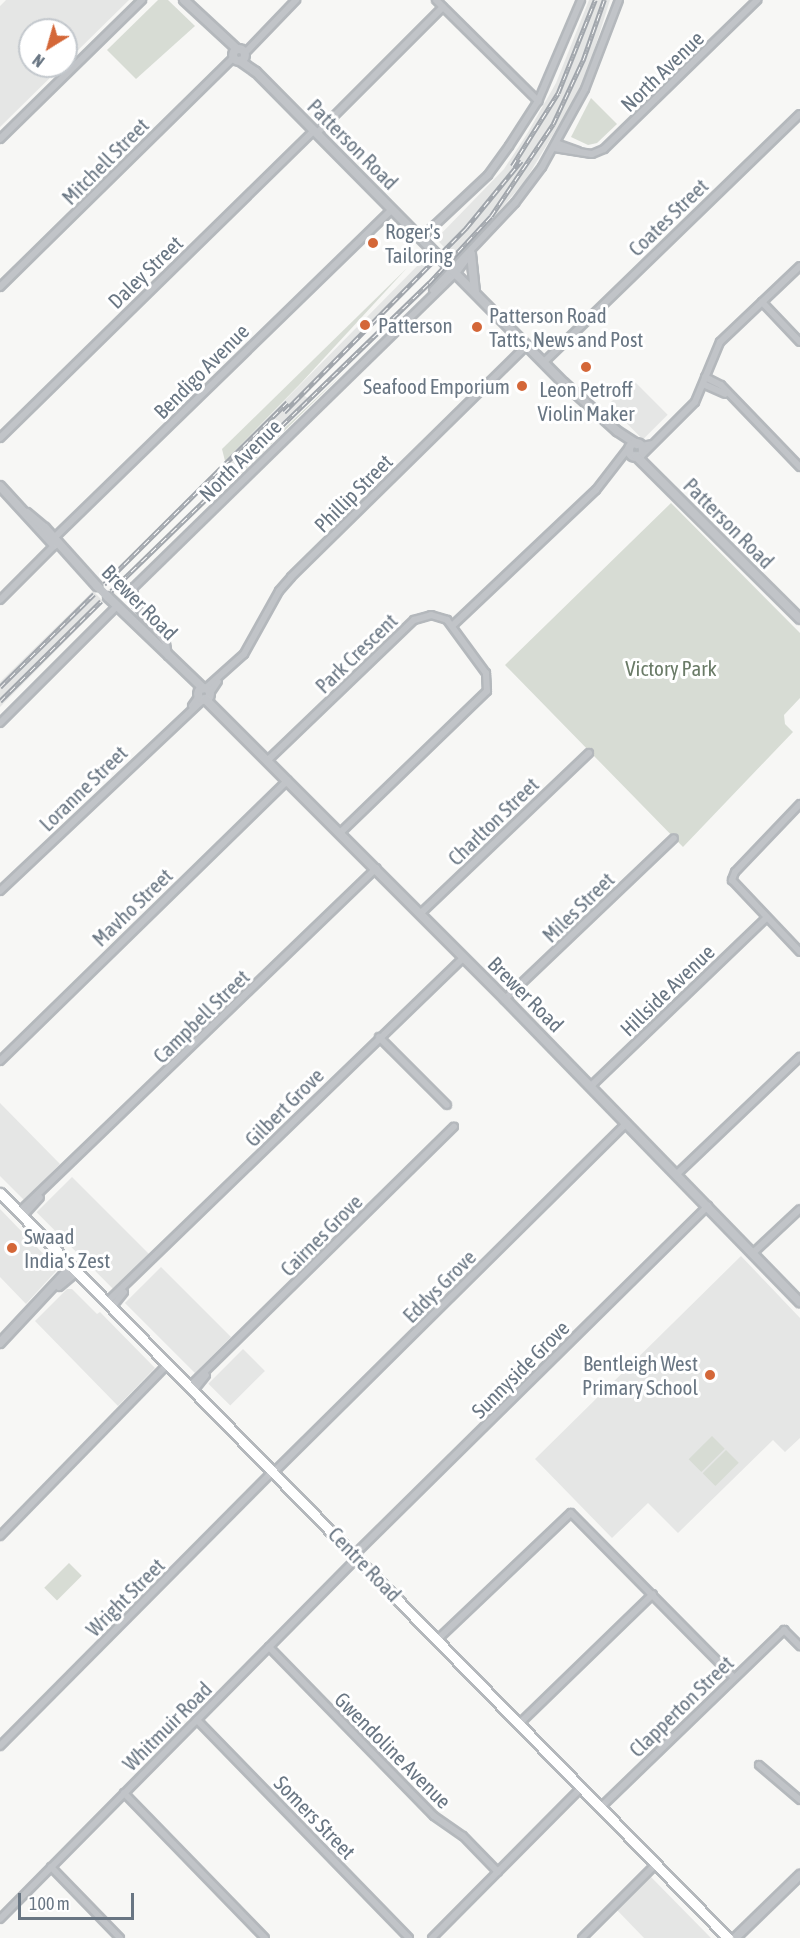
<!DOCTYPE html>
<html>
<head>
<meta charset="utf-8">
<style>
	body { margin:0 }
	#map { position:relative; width:800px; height:1938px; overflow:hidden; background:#f7f7f5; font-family:"Asap Condensed",sans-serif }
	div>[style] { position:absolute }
	.built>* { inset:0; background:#e5e6e5; transform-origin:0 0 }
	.green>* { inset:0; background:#d7dcd4; transform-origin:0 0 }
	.roads { filter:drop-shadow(2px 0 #b4b8bc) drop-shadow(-2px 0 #b4b8bc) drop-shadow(0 2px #b4b8bc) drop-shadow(0 -2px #b4b8bc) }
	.minor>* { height:6px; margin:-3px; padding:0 3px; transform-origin:3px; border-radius:3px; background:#c1c4c8 }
	.tertiary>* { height:8px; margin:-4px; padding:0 4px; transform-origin:4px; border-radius:4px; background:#c1c4c8 }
	.tertiary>.ring { margin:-4px; padding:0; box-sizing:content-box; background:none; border:8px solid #c1c4c8; border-radius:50% }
	.secondary>* { height:9px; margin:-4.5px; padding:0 4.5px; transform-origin:4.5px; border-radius:4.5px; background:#fff }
	.rail>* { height:4.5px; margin-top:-2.25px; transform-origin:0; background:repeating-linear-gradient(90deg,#fff 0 7px,#a1a6ac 0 14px); box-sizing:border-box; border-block:2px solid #a1a6ac }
	.tertiary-bridge>* { height:8px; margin:-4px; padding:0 4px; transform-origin:4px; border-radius:4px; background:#c1c4c8 }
	.dots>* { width:16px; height:16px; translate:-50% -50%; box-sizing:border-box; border:3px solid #fff; border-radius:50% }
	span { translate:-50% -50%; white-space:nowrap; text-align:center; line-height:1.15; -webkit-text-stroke:6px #fff; paint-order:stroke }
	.street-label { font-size:21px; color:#697683 }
	.poi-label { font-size:21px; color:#697683 }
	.left { translate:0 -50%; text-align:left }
	.right { translate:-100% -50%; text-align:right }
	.park-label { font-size:21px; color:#6a7b67 }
	.north { position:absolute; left:18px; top:18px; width:60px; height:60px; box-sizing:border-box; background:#fff; border:2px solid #c3c8cd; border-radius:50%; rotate:217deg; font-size:16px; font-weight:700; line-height:24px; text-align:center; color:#697683 }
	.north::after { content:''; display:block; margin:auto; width:21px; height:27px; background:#d46738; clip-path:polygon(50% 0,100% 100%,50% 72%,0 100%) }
	.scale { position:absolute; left:18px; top:1893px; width:116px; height:27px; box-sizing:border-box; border:3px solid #697683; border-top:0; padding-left:8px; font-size:18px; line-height:21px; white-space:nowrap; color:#697683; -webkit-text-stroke:4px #fff; paint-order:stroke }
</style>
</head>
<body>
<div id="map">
	<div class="built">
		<div style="clip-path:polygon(6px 0,129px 0,66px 62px,66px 30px,30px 30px,30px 66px,62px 66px,0 127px,0 6px)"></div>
		<div style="clip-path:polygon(589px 0,610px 0,587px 73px,571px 105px,525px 181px,457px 260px,436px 239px,504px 169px,527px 134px,556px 83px)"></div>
		<div style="clip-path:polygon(426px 257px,432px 264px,303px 395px,308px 398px,439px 270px,440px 277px,236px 473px,225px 461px)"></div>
		<div style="left:633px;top:380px;width:49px;height:35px;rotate:45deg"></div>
		<div style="clip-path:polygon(93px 591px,104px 602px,0 707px,0 682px)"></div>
		<div style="clip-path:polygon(0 1103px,60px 1164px,24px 1200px,0 1176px)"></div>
		<div style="left:72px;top:1177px;width:110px;height:50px;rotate:45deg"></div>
		<div style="clip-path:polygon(0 1209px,58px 1269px,26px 1304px,0 1277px)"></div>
		<div style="clip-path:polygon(741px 1256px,800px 1318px,800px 1438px,785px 1452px,773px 1440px,678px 1533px,648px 1503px,612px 1538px,535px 1459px)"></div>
		<div style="left:161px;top:1267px;width:99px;height:51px;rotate:45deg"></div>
		<div style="clip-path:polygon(67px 1289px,72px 1289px,97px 1314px,100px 1312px,155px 1368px,118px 1406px,35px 1321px)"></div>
		<div style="left:243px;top:1349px;width:31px;height:49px;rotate:45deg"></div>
		<div style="clip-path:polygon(649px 1875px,711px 1938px,644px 1938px,615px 1908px)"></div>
	</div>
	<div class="green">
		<div style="clip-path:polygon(158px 0,168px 0,195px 26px,136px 79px,107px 50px)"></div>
		<div style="clip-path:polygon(591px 98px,617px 124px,597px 143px,588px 145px,571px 137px)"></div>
		<div style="clip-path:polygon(407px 268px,302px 382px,225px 461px,222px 449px)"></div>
		<div style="clip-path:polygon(343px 373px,242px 473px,236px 473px,290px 423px)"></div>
		<div style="clip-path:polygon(671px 503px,800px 633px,800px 698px,784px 715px,785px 724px,793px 732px,683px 847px,505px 665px)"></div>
		<div style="left:712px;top:1436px;width:18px;height:33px;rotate:45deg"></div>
		<div style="left:726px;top:1450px;width:18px;height:33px;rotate:45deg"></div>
		<div style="left:69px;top:1563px;width:18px;height:35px;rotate:45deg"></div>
	</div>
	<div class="roads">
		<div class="minor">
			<div style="left:436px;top:0;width:144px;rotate:44.7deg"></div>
			<div style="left:245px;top:53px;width:74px;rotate:-46.1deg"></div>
			<div style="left:317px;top:133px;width:178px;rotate:-45deg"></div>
			<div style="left:0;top:139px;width:199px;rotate:-44.4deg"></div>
			<div style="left:556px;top:143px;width:23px;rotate:20deg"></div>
			<div style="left:554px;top:148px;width:38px;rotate:9deg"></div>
			<div style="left:592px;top:154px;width:13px;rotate:-23deg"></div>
			<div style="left:604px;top:149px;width:214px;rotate:-44.2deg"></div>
			<div style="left:421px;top:238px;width:92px;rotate:-43.2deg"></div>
			<div style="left:488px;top:175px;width:36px;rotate:-54deg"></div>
			<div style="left:509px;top:146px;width:54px;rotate:-57.2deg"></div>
			<div style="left:538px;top:101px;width:110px;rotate:-66.9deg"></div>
			<div style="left:0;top:287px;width:327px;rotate:-44.5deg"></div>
			<div style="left:433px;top:290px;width:120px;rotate:-46.7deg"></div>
			<div style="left:515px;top:203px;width:45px;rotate:-53.1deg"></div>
			<div style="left:542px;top:167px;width:89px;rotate:-61.1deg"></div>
			<div style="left:585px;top:89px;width:95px;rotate:-69.1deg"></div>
			<div style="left:762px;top:302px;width:55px;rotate:46.5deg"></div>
			<div style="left:544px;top:362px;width:356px;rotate:-44.1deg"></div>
			<div style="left:705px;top:377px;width:18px;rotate:27deg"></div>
			<div style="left:721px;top:385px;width:114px;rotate:46.1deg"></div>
			<div style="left:703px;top:384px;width:24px;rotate:24deg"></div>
			<div style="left:0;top:438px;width:440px;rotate:-44.4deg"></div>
			<div style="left:641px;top:446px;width:11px;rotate:-10deg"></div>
			<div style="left:644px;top:453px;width:72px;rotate:-45deg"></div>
			<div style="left:695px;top:402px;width:65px;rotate:-67.4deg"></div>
			<div style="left:720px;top:342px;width:110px;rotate:-43.5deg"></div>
			<div style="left:53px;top:539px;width:473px;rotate:-44.2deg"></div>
			<div style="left:0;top:600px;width:81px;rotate:-45deg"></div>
			<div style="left:452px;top:626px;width:198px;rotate:-43.4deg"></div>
			<div style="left:596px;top:490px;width:51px;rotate:-52.2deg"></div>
			<div style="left:168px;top:656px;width:13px;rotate:-99deg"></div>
			<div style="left:166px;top:643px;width:53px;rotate:-128.2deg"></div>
			<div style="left:133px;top:601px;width:14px;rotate:-86deg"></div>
			<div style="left:134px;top:587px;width:450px;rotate:-44.3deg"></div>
			<div style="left:456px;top:273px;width:25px;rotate:-53deg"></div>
			<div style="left:206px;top:688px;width:51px;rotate:-41.8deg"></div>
			<div style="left:244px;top:654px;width:72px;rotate:-60.9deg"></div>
			<div style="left:279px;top:591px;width:18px;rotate:-49deg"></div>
			<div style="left:291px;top:577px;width:331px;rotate:-44.5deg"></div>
			<div style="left:210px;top:693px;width:14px;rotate:-56deg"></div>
			<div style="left:192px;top:706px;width:12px;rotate:-55deg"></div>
			<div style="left:0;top:723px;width:165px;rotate:-45deg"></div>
			<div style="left:269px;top:759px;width:201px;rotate:-43.8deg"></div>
			<div style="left:414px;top:620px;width:18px;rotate:-16deg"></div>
			<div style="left:431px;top:615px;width:17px;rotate:17deg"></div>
			<div style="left:447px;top:620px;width:66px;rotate:53.7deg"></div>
			<div style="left:486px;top:673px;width:18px;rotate:87deg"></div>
			<div style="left:487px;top:691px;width:203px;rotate:136deg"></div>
			<div style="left:800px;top:804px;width:94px;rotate:133.7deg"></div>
			<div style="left:735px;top:872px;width:9px;rotate:111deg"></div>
			<div style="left:732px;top:880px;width:99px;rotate:46.6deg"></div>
			<div style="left:0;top:891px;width:280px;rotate:-43.3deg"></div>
			<div style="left:421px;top:913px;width:232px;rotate:-43.6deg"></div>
			<div style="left:505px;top:999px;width:233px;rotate:-43.6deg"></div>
			<div style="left:379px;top:1037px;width:96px;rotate:45deg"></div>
			<div style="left:0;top:1061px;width:402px;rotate:-44.3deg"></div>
			<div style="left:591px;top:1086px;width:243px;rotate:-43.8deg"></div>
			<div style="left:677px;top:1174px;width:170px;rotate:-43.6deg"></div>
			<div style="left:19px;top:1212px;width:496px;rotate:-43.9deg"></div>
			<div style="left:23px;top:1216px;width:25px;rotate:-48deg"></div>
			<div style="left:753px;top:1253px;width:64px;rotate:-43.1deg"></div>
			<div style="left:107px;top:1302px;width:496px;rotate:-44deg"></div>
			<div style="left:112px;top:1307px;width:19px;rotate:-51deg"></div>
			<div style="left:190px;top:1386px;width:370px;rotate:-44.5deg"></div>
			<div style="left:194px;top:1390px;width:19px;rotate:-51deg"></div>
			<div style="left:274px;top:1472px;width:496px;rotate:-44.7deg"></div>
			<div style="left:0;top:1536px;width:240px;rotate:-45.7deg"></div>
			<div style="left:355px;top:1554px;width:496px;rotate:-44.6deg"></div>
			<div style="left:438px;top:1639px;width:183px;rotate:-43.5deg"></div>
			<div style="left:571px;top:1513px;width:232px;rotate:45.3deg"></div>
			<div style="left:269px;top:1647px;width:236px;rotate:45.7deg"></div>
			<div style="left:434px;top:1816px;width:35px;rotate:35deg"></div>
			<div style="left:463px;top:1836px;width:50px;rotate:45.8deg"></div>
			<div style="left:197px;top:1720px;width:304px;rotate:45.8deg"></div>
			<div style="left:520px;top:1723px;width:185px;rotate:-44.1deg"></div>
			<div style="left:0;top:1746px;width:387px;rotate:-45.2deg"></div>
			<div style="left:759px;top:1765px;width:54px;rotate:40.5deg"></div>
			<div style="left:124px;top:1793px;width:202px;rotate:45.8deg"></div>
			<div style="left:601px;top:1807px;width:255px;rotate:-44deg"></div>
			<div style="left:784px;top:1630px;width:23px;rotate:45deg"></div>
			<div style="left:51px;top:1867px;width:99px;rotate:45.8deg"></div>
			<div style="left:0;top:1919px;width:509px;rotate:-45.32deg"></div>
			<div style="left:432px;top:1938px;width:213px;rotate:-45.2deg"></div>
			<div style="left:582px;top:1938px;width:105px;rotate:-45deg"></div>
		</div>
		<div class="tertiary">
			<div style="left:184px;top:0;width:72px;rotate:42.8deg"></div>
			<div class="ring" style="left:233px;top:49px;width:4px;height:4px"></div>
			<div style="left:240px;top:61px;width:19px;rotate:35deg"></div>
			<div style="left:256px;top:72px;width:438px;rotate:45.3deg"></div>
			<div style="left:564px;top:383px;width:72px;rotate:42.2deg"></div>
			<div style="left:617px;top:431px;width:24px;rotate:33deg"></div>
			<div style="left:471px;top:254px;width:38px;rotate:84deg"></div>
			<div class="ring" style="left:629px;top:443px;width:6px;height:6px"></div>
			<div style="left:636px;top:456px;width:231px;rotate:44.8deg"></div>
			<div style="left:0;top:486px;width:80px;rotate:47.5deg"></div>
			<div style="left:27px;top:513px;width:23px;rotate:40deg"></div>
			<div style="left:45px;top:528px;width:78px;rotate:48.1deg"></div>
			<div style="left:108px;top:597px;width:132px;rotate:43.8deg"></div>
			<div class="ring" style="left:198px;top:688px;width:4px;height:4px"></div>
			<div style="left:205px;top:699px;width:424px;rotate:45deg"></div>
			<div style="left:505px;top:999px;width:423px;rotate:45.8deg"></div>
			<div style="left:59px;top:1286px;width:23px;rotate:-40deg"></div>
			<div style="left:0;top:1343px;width:105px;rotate:-46.9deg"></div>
			<div style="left:735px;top:1938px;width:91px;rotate:-44.1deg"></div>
		</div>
		<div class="secondary">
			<div style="left:0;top:1193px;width:1042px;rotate:45.66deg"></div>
		</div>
	</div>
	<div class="rail">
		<div style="left:512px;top:166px;width:86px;rotate:-57.8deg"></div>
		<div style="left:558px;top:93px;width:100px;rotate:-68.3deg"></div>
		<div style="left:284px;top:412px;width:259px;rotate:-45.3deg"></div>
		<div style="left:466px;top:228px;width:87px;rotate:-50.6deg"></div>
		<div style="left:104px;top:584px;width:258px;rotate:-44.8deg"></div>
		<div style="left:111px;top:591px;width:443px;rotate:-44.1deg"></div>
		<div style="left:429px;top:283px;width:91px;rotate:-47.2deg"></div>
		<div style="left:491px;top:216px;width:111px;rotate:-56deg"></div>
		<div style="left:553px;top:124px;width:71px;rotate:-64.9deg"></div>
		<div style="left:583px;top:60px;width:64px;rotate:-70.7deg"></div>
		<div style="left:0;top:687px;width:132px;rotate:-44.7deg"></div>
		<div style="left:0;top:701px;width:142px;rotate:-44.7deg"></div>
	</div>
	<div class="tertiary-bridge">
		<div style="left:97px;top:586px;width:16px;rotate:45deg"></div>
	</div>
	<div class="dots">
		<div style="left:373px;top:243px;background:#d46738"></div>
		<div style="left:365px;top:325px;background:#d46738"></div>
		<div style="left:477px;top:327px;background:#d46738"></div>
		<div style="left:586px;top:367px;background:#d46738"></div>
		<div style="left:522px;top:386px;background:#d46738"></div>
		<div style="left:12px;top:1248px;background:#d46738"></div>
		<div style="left:710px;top:1375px;background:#d46738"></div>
	</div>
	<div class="street-label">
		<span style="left:662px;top:71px;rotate:-44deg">North Avenue</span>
		<span style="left:353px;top:144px;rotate:45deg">Patterson Road</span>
		<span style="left:105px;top:161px;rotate:-45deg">Mitchell Street</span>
		<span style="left:668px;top:217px;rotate:-44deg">Coates Street</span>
		<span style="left:145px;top:272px;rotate:-44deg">Daley Street</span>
		<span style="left:201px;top:371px;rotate:-45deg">Bendigo Avenue</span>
		<span style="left:240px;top:460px;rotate:-45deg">North Avenue</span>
		<span style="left:353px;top:493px;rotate:-45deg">Phillip Street</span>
		<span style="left:729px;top:523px;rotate:45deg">Patterson Road</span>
		<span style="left:140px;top:602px;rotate:45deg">Brewer Road</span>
		<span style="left:356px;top:653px;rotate:-44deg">Park Crescent</span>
		<span style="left:83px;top:788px;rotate:-44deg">Loranne Street</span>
		<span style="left:493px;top:821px;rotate:-44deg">Charlton Street</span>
		<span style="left:132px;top:907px;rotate:-44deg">Mavho Street</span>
		<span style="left:578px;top:907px;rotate:-44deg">Miles Street</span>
		<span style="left:667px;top:990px;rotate:-44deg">Hillside Avenue</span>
		<span style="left:526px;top:994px;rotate:45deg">Brewer Road</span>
		<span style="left:201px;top:1016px;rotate:-44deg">Campbell Street</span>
		<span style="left:284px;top:1107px;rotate:-45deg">Gilbert Grove</span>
		<span style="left:321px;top:1235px;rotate:-45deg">Cairnes Grove</span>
		<span style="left:439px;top:1286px;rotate:-45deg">Eddys Grove</span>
		<span style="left:520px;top:1369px;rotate:-45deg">Sunnyside Grove</span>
		<span style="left:365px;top:1564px;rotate:46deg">Centre Road</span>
		<span style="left:125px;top:1597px;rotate:-45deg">Wright Street</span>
		<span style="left:681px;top:1706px;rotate:-44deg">Clapperton Street</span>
		<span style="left:167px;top:1726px;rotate:-45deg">Whitmuir Road</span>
		<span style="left:393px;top:1750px;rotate:45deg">Gwendoline Avenue</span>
		<span style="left:315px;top:1817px;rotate:46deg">Somers Street</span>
	</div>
	<div class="poi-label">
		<span class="left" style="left:385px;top:243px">Roger's<br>Tailoring</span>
		<span class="left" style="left:489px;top:327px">Patterson Road<br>Tatts, News and Post</span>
		<span class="left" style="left:378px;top:325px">Patterson</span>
		<span class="right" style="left:510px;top:386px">Seafood Emporium</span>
		<span style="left:586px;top:401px">Leon Petroff<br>Violin Maker</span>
		<span class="left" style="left:24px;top:1248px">Swaad<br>India's Zest</span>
		<span class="right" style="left:698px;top:1375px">Bentleigh West<br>Primary School</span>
	</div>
	<div class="park-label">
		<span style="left:671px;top:668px">Victory Park</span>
	</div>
	<div class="north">N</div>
	<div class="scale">100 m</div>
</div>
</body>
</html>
